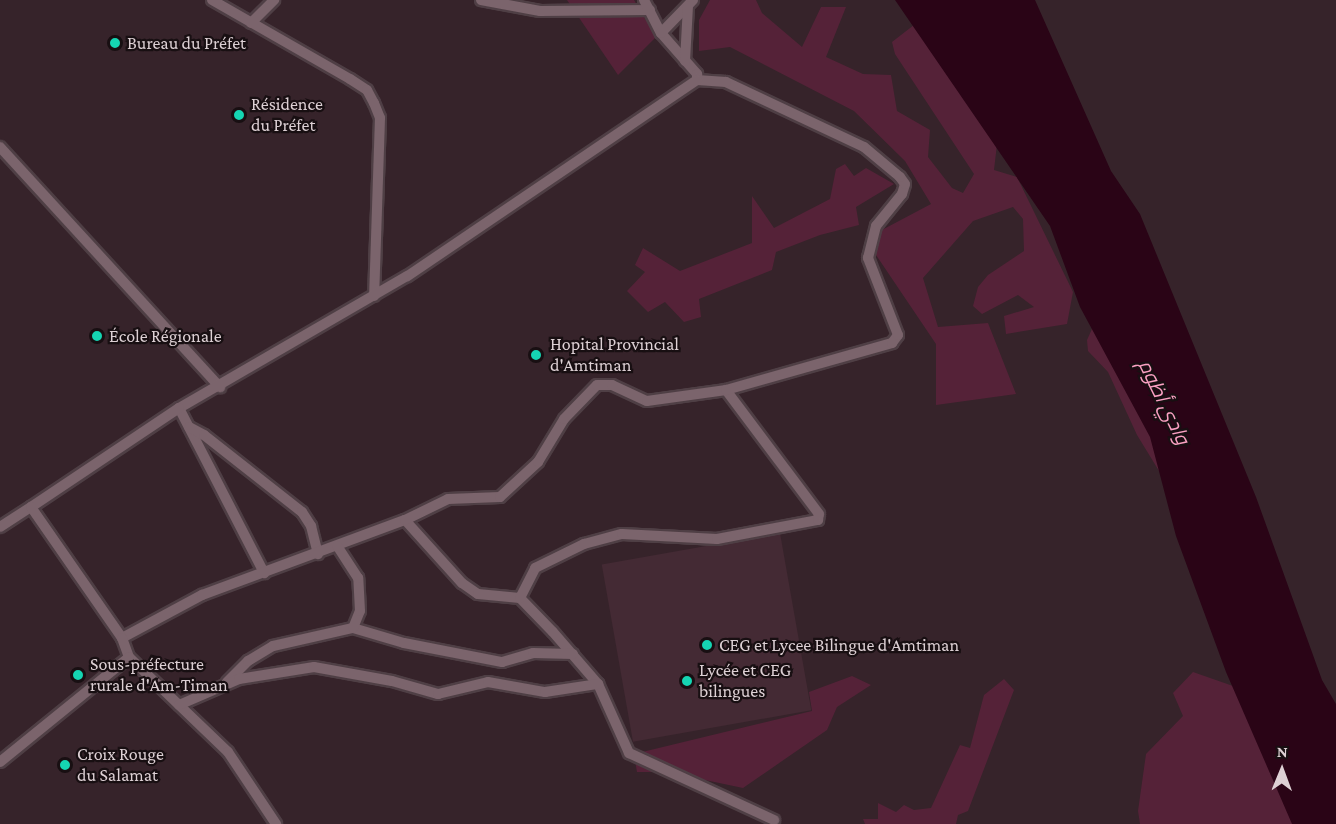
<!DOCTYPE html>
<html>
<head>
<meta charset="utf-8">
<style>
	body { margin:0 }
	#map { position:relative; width:1336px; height:824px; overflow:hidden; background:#36232a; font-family:"Crimson Pro",Cairo,serif }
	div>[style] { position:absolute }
	.built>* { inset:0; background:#442a34; transform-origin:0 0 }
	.green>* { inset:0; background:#552238 }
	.water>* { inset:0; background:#2a0416 }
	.roads { filter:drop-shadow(2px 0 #4f3f45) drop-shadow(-2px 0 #4f3f45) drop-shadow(0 2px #4f3f45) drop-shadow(0 -2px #4f3f45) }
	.minor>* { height:10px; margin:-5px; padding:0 5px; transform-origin:5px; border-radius:5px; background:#7b646c }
	.dots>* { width:16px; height:16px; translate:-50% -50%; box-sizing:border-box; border:3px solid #180f12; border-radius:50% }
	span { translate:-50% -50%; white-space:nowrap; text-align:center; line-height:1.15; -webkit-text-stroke:4.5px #180f12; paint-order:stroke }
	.poi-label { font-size:18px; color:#ddd0d4 }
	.left { translate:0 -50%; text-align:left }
	.water-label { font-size:20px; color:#faa0c2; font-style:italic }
	.north { position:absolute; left:1252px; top:740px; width:60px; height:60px; -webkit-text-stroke:4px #180f12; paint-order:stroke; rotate:1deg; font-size:16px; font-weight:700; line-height:24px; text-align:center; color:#ddd0d4 }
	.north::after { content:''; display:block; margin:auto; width:21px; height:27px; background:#ddd0d4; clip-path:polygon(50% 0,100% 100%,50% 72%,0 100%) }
</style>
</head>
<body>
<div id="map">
	<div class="built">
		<div style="left:780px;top:533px;width:180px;height:181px;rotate:80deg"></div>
	</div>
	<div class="green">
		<div style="clip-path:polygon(567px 0,634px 0,656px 37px,618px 75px)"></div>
		<div style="clip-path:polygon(710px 0,756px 0,762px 13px,802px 47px,821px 7px,846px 7px,826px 57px,863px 74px,891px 75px,897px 111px,930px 130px,928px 157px,952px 188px,963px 193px,974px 174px,895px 54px,892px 42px,932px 11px,998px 136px,994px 170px,1017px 177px,1073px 292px,1067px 324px,1006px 334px,1004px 316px,1034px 307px,1018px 295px,982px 314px,973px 306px,978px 287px,988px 275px,1024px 251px,1023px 219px,1013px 207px,973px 221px,923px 278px,938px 327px,988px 323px,1016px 394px,936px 405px,936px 344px,876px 255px,880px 231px,931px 204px,905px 161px,854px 111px,730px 47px,699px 51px,699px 20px)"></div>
		<div style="clip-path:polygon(845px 164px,854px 176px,866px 168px,894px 184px,856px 207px,859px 225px,820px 235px,776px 252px,772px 270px,699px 299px,701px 317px,684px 322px,665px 302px,648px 312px,627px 291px,645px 272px,635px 265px,643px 248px,680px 271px,752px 243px,752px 196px,774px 228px,830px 199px,836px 169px)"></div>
		<div style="clip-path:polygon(1096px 320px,1138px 377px,1167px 484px,1137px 435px,1108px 372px,1088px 351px,1087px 340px)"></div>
		<div style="clip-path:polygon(1193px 672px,1233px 686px,1295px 824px,1140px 824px,1138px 811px,1146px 754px,1183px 716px,1173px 693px)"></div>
		<div style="clip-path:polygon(852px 676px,871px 685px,837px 707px,827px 730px,743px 788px,667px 772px,637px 772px,634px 754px,812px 711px,809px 692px)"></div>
		<div style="clip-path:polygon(1004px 679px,1014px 690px,968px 811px,958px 815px,956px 824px,865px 824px,863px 819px,878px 819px,878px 803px,896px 812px,904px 805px,914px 810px,931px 808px,960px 745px,970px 748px,984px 695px)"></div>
	</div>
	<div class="water">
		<div style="clip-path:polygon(895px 0,1035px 0,1111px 171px,1140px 214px,1256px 497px,1322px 680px,1336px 704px,1336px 824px,1292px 824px,1226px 672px,1176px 536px,1150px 437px,1080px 307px,1050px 226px)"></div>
	</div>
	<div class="roads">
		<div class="minor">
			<div style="left:212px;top:0;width:159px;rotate:29.8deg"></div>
			<div style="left:350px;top:79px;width:20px;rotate:33deg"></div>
			<div style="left:367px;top:90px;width:15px;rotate:62deg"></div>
			<div style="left:374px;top:103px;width:16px;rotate:68deg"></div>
			<div style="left:380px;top:118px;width:178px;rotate:91.9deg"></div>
			<div style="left:481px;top:0;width:60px;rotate:10.6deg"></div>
			<div style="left:540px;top:11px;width:110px;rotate:-0.5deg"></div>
			<div style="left:644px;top:0;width:37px;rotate:63deg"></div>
			<div style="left:661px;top:33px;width:55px;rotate:48.7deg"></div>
			<div style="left:697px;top:74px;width:6px;rotate:90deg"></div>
			<div style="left:251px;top:23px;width:33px;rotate:-45deg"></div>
			<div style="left:661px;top:33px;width:46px;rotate:-45.9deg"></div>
			<div style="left:685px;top:61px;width:55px;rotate:-86.9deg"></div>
			<div style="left:0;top:147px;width:326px;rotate:47.5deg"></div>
			<div style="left:179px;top:408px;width:186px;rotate:62.7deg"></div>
			<div style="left:189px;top:427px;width:17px;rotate:28deg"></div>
			<div style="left:204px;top:435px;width:125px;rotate:38.2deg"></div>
			<div style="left:302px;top:512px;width:17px;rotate:57deg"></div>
			<div style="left:311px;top:526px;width:29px;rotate:76deg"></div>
			<div style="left:405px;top:520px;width:85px;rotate:47.9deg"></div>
			<div style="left:462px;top:583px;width:19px;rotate:35deg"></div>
			<div style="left:478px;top:594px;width:42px;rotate:5.4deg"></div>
			<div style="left:520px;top:598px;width:47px;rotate:45.9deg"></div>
			<div style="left:553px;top:632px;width:69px;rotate:49.1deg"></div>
			<div style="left:598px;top:684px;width:76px;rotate:65.8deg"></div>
			<div style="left:629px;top:753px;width:160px;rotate:24.8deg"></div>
			<div style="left:0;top:527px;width:37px;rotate:-33deg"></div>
			<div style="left:520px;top:598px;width:34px;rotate:-63deg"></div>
			<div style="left:535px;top:568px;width:55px;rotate:-26.1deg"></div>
			<div style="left:584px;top:544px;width:39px;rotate:-15deg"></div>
			<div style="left:622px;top:534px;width:95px;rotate:3deg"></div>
			<div style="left:717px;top:539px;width:103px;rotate:-10.7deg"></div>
			<div style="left:818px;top:520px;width:6px;rotate:-81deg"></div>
			<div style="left:819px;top:514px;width:155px;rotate:-126.9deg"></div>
			<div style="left:353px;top:628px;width:53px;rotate:16.4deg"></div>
			<div style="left:404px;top:643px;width:100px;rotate:11deg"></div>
			<div style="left:502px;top:662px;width:32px;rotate:-16deg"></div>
			<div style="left:533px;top:653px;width:40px;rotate:1.4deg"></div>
			<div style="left:122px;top:638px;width:91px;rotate:-28.3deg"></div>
			<div style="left:202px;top:595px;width:216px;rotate:-20.3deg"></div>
			<div style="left:405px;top:520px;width:48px;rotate:-26deg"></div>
			<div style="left:448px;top:499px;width:52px;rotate:-2.2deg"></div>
			<div style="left:500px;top:497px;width:52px;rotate:-42.6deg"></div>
			<div style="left:538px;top:462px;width:50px;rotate:-58.8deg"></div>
			<div style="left:564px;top:419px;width:47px;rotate:-45.9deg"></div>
			<div style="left:597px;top:385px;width:15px"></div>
			<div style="left:612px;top:385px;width:38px;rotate:25deg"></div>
			<div style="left:647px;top:401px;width:80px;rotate:-7.9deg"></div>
			<div style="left:726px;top:390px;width:173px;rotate:-15.8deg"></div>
			<div style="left:892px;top:343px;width:10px;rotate:-53deg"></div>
			<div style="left:898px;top:335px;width:83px;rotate:-111.3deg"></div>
			<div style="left:868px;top:258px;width:33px;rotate:-76deg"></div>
			<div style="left:876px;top:226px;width:41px;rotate:-50.9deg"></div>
			<div style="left:902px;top:194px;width:10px;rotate:-73deg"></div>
			<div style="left:905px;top:184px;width:9px;rotate:-126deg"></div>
			<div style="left:900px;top:177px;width:47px;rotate:-140.2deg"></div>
			<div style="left:864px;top:147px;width:153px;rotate:-154.8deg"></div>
			<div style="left:726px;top:82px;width:29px;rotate:-176deg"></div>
			<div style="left:697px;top:80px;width:350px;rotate:145.9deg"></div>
			<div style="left:407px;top:276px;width:263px;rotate:149.9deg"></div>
			<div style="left:179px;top:408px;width:178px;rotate:146.2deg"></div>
			<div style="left:31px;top:507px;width:160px;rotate:55.2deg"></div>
			<div style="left:122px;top:638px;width:20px;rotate:70deg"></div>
			<div style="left:129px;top:657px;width:137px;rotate:43.8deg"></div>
			<div style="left:228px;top:752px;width:87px;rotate:56.3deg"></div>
			<div style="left:227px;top:682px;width:30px;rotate:-45deg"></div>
			<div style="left:248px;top:661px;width:29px;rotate:-31deg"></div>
			<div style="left:273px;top:646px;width:82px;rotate:-12.7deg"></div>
			<div style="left:353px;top:628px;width:18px;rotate:-68deg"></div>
			<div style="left:360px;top:611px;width:33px;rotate:-93deg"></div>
			<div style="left:358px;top:578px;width:38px;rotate:-123deg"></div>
			<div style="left:179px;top:705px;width:65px;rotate:-23.4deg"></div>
			<div style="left:239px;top:679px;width:76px;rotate:-9.1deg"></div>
			<div style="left:314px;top:667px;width:79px;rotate:10.2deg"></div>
			<div style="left:392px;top:681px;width:48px;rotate:15.8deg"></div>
			<div style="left:438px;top:694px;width:51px;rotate:-13.5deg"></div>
			<div style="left:488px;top:682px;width:58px;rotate:10deg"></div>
			<div style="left:545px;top:692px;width:54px;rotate:-8.6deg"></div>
			<div style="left:0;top:762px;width:166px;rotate:-39.1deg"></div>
		</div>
	</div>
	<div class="dots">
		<div style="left:115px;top:43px;background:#15d5b3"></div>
		<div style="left:239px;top:115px;background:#15d5b3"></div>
		<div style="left:97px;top:336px;background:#15d5b3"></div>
		<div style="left:536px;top:355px;background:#15d5b3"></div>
		<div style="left:707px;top:645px;background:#15d5b3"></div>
		<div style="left:78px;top:675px;background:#15d5b3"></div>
		<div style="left:687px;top:681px;background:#15d5b3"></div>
		<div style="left:65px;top:765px;background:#15d5b3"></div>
	</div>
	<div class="poi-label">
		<span class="left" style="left:127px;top:43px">Bureau du Préfet</span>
		<span class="left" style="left:251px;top:115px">Résidence<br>du Préfet</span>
		<span class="left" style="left:109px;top:336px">École Régionale</span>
		<span class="left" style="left:550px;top:355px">Hopital Provincial<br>d'Amtiman</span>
		<span class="left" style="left:719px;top:645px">CEG et Lycee Bilingue d'Amtiman</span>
		<span class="left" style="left:90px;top:675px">Sous-préfecture<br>rurale d'Am-Timan</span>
		<span class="left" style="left:699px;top:681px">Lycée et CEG<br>bilingues</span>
		<span class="left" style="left:77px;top:765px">Croix Rouge<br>du Salamat</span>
	</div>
	<div class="water-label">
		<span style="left:1164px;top:402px;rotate:64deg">وادي أظوم</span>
	</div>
	<div class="north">N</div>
</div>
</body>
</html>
